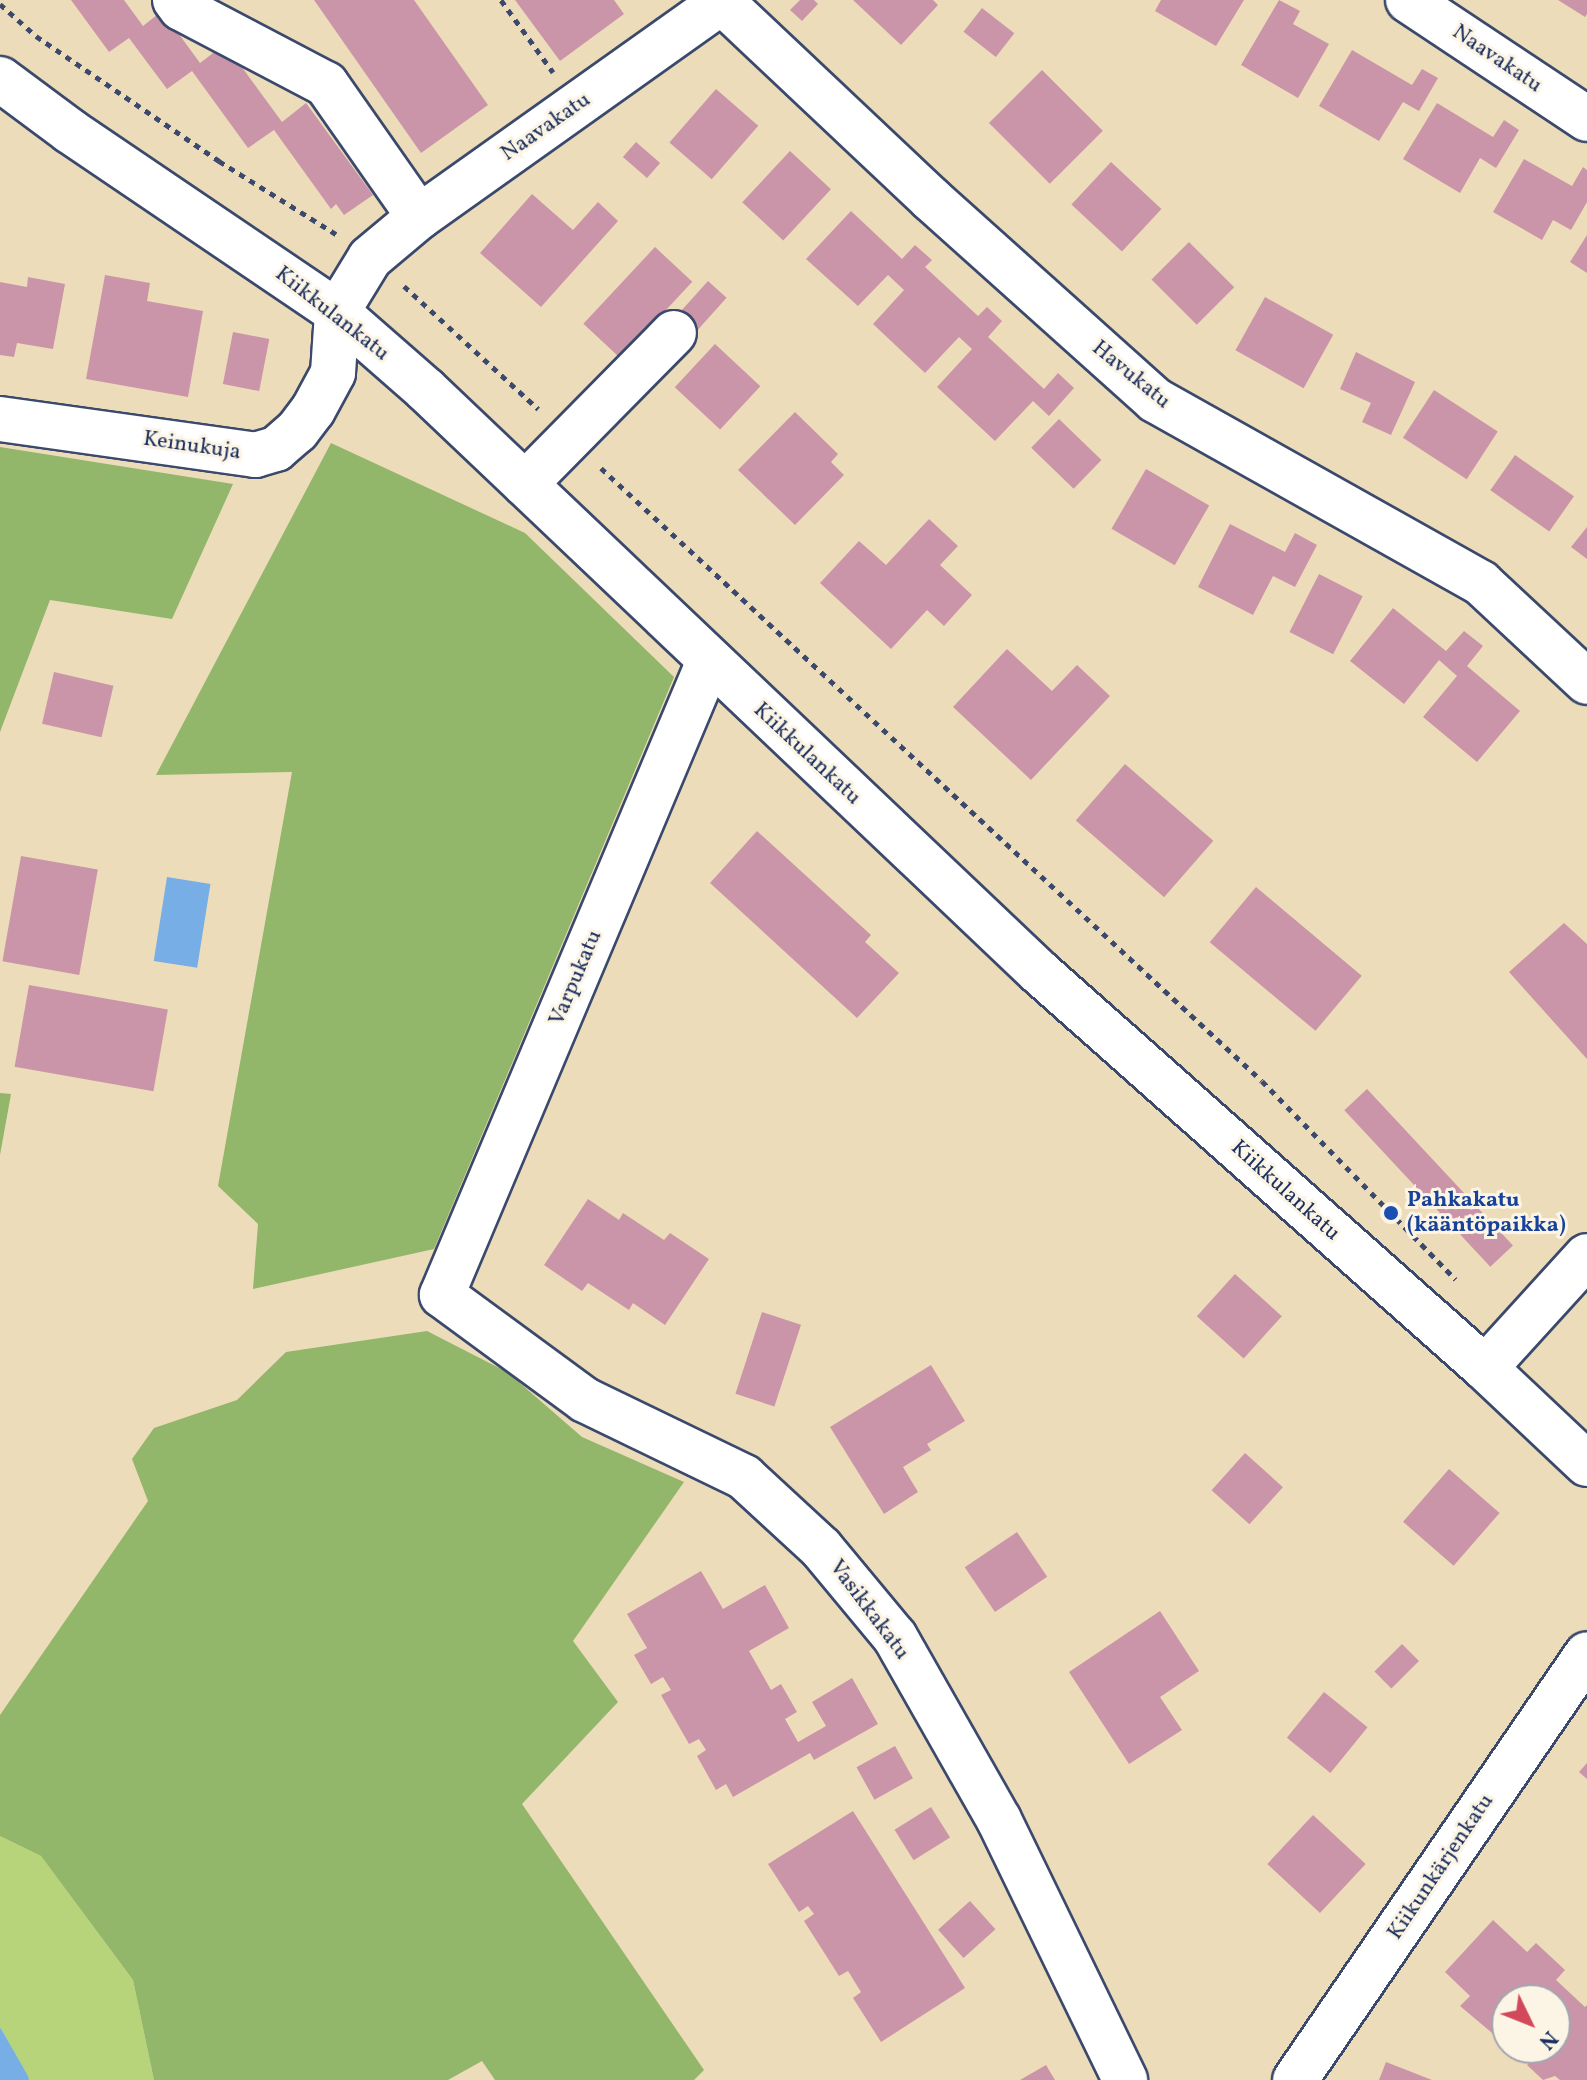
<!DOCTYPE html>
<html>
<head>
<meta charset="utf-8">
<style>
	body { margin:0 }
	#map { position:relative; width:1587px; height:2080px; overflow:hidden; background:#eddcb9; font-family:Vollkorn,serif }
	div>[style] { position:absolute }
	.green>* { inset:0; background:#b8d47a }
	.forest>* { inset:0; background:#92b66a }
	.water>* { inset:0; background:#78aee6; transform-origin:0 0 }
	.building>* { inset:0; background:#cb95a9; transform-origin:0 0 }
	.path>* { height:5px; margin-top:-2.5px; transform-origin:0; background:repeating-linear-gradient(90deg,#3a496c 0 6px,transparent 0 12px) }
	.roads { filter:drop-shadow(2px 0 #3a496c) drop-shadow(-2px 0 #3a496c) drop-shadow(0 2px #3a496c) drop-shadow(0 -2px #3a496c) }
	.minor>* { height:44px; margin:-22px; padding:0 22px; transform-origin:22px; border-radius:22px; background:#fff }
	.dots>* { width:22px; height:22px; translate:-50% -50%; box-sizing:border-box; border:4px solid #fcf5e5; border-radius:50% }
	span { translate:-50% -50%; white-space:nowrap; text-align:center; line-height:1.15; -webkit-text-stroke:6px #fcf5e5; paint-order:stroke }
	.street-label { font-size:22px; color:#1b2f5e }
	.transit-label { font-size:22px; color:#164399; font-weight:700 }
	.left { translate:0 -50%; text-align:left }
	.north { position:absolute; left:1491px; top:1984px; width:80px; height:80px; box-sizing:border-box; background:#fcf5e5; border:2px solid #a2a6af; border-radius:50%; rotate:133deg; font-size:22px; font-weight:700; line-height:32px; text-align:center; color:#1b2f5e }
	.north::after { content:''; display:block; margin:auto; width:28px; height:36px; background:#d1495b; clip-path:polygon(50% 0,100% 100%,50% 72%,0 100%) }
</style>
</head>
<body>
<div id="map">
	<div class="green">
		<div style="clip-path:polygon(0 1836px,41px 1856px,133px 1980px,154px 2080px,29px 2080px,0 2027px)"></div>
	</div>
	<div class="forest">
		<div style="clip-path:polygon(331px 443px,525px 533px,674px 677px,434px 1249px,253px 1289px,258px 1224px,218px 1186px,292px 772px,156px 775px)"></div>
		<div style="clip-path:polygon(0 447px,233px 484px,172px 619px,50px 600px,0 732px)"></div>
		<div style="clip-path:polygon(0 1093px,11px 1094px,0 1155px)"></div>
		<div style="clip-path:polygon(427px 1331px,507px 1372px,582px 1437px,684px 1482px,573px 1641px,618px 1702px,522px 1804px,704px 2070px,694px 2080px,495px 2080px,482px 2061px,448px 2080px,154px 2080px,133px 1980px,41px 1856px,0 1836px,0 1715px,148px 1501px,132px 1459px,154px 1428px,237px 1400px,286px 1352px)"></div>
	</div>
	<div class="water">
		<div style="left:167px;top:877px;width:44px;height:85px;rotate:9deg"></div>
		<div style="clip-path:polygon(0 2027px,28px 2076px,29px 2080px,0 2080px)"></div>
	</div>
	<div class="building">
		<div style="clip-path:polygon(71px 0,124px 0,143px 26px,162px 11px,200px 63px,225px 44px,282px 122px,306px 103px,373px 195px,344px 215px,336px 204px,331px 209px,274px 130px,248px 148px,192px 71px,167px 89px,129px 38px,109px 52px)"></div>
		<div style="clip-path:polygon(314px 0,414px 0,488px 105px,421px 153px)"></div>
		<div style="clip-path:polygon(515px 0,614px 0,624px 14px,560px 61px)"></div>
		<div style="clip-path:polygon(800px 0,814px 0,818px 4px,802px 21px,790px 10px)"></div>
		<div style="clip-path:polygon(853px 0,933px 0,938px 5px,901px 45px)"></div>
		<div style="clip-path:polygon(1161px 0,1244px 0,1216px 46px,1155px 11px)"></div>
		<div style="clip-path:polygon(1279px 0,1300px 11px,1293px 24px,1329px 44px,1298px 98px,1241px 65px)"></div>
		<div style="clip-path:polygon(1558px 0,1587px 0,1587px 14px,1585px 17px)"></div>
		<div style="left:982px;top:8px;width:41px;height:30px;rotate:38deg"></div>
		<div style="clip-path:polygon(1352px 50px,1412px 85px,1422px 69px,1438px 78px,1419px 111px,1403px 102px,1379px 141px,1319px 106px)"></div>
		<div style="left:1042px;top:70px;width:86px;height:75px;rotate:45deg"></div>
		<div style="left:716px;top:89px;width:56px;height:71px;rotate:41deg"></div>
		<div style="clip-path:polygon(1437px 103px,1493px 137px,1504px 120px,1519px 130px,1496px 168px,1480px 158px,1460px 193px,1403px 159px)"></div>
		<div style="left:636px;top:142px;width:32px;height:20px;rotate:41deg"></div>
		<div style="left:790px;top:151px;width:56px;height:70px;rotate:43deg"></div>
		<div style="clip-path:polygon(1524px 159px,1572px 186px,1583px 167px,1587px 170px,1587px 202px,1571px 230px,1553px 220px,1542px 240px,1493px 212px)"></div>
		<div style="left:1111px;top:162px;width:69px;height:58px;rotate:43deg"></div>
		<div style="clip-path:polygon(532px 194px,573px 230px,598px 202px,618px 221px,541px 307px,480px 253px)"></div>
		<div style="clip-path:polygon(851px 211px,902px 259px,915px 245px,932px 260px,925px 267px,978px 316px,987px 307px,1002px 321px,988px 337px,1044px 389px,1058px 373px,1074px 388px,1049px 416px,1033px 401px,995px 441px,937px 387px,972px 349px,959px 337px,925px 373px,873px 324px,904px 290px,888px 275px,858px 306px,806px 259px)"></div>
		<div style="clip-path:polygon(1587px 235px,1587px 273px,1570px 262px)"></div>
		<div style="left:1189px;top:242px;width:64px;height:53px;rotate:45deg"></div>
		<div style="left:655px;top:247px;width:51px;height:105px;rotate:43deg"></div>
		<div style="clip-path:polygon(105px 275px,150px 283px,147px 301px,203px 311px,188px 397px,86px 379px)"></div>
		<div style="clip-path:polygon(28px 277px,65px 284px,53px 349px,17px 343px,14px 357px,0 355px,0 282px,27px 287px)"></div>
		<div style="left:708px;top:281px;width:25px;height:49px;rotate:42deg"></div>
		<div style="left:1265px;top:297px;width:78px;height:61px;rotate:29deg"></div>
		<div style="left:233px;top:332px;width:37px;height:53px;rotate:11deg"></div>
		<div style="left:715px;top:344px;width:62px;height:59px;rotate:43deg"></div>
		<div style="clip-path:polygon(1356px 352px,1415px 382px,1391px 435px,1362px 422px,1371px 403px,1340px 389px)"></div>
		<div style="left:1434px;top:390px;width:76px;height:57px;rotate:33deg"></div>
		<div style="clip-path:polygon(795px 412px,838px 454px,831px 462px,844px 475px,795px 525px,738px 470px)"></div>
		<div style="left:1059px;top:419px;width:59px;height:40px;rotate:44deg"></div>
		<div style="left:1515px;top:455px;width:72px;height:43px;rotate:35deg"></div>
		<div style="left:1146px;top:469px;width:73px;height:69px;rotate:30deg"></div>
		<div style="clip-path:polygon(929px 519px,958px 546px,940px 565px,972px 595px,944px 626px,927px 610px,891px 649px,820px 583px,859px 541px,886px 565px)"></div>
		<div style="clip-path:polygon(1230px 524px,1285px 552px,1295px 533px,1317px 545px,1295px 587px,1273px 576px,1253px 615px,1198px 587px)"></div>
		<div style="clip-path:polygon(1587px 527px,1587px 559px,1571px 547px)"></div>
		<div style="left:1319px;top:574px;width:49px;height:65px;rotate:27deg"></div>
		<div style="clip-path:polygon(1393px 608px,1446px 651px,1464px 631px,1483px 646px,1467px 666px,1520px 711px,1477px 762px,1423px 717px,1457px 676px,1439px 660px,1404px 704px,1350px 661px)"></div>
		<div style="clip-path:polygon(1007px 649px,1052px 691px,1077px 665px,1110px 696px,1031px 780px,953px 707px)"></div>
		<div style="left:54px;top:672px;width:61px;height:53px;rotate:13deg"></div>
		<div style="left:1125px;top:764px;width:117px;height:75px;rotate:41deg"></div>
		<div style="clip-path:polygon(757px 831px,871px 935px,865px 942px,899px 973px,857px 1018px,710px 883px)"></div>
		<div style="left:21px;top:856px;width:78px;height:107px;rotate:10deg"></div>
		<div style="left:1256px;top:887px;width:138px;height:72px;rotate:40deg"></div>
		<div style="clip-path:polygon(1564px 923px,1587px 944px,1587px 1059px,1509px 972px)"></div>
		<div style="left:29px;top:985px;width:141px;height:83px;rotate:10deg"></div>
		<div style="left:1367px;top:1089px;width:214px;height:31px;rotate:47deg"></div>
		<div style="clip-path:polygon(588px 1199px,619px 1220px,623px 1213px,664px 1240px,670px 1233px,709px 1259px,665px 1325px,633px 1303px,629px 1310px,588px 1283px,582px 1291px,544px 1265px)"></div>
		<div style="left:1235px;top:1274px;width:63px;height:57px;rotate:42deg"></div>
		<div style="left:762px;top:1312px;width:41px;height:86px;rotate:18deg"></div>
		<div style="clip-path:polygon(931px 1365px,965px 1421px,927px 1444px,931px 1450px,903px 1467px,918px 1492px,884px 1514px,830px 1427px)"></div>
		<div style="left:1245px;top:1453px;width:51px;height:50px;rotate:42deg"></div>
		<div style="left:1449px;top:1469px;width:67px;height:70px;rotate:41deg"></div>
		<div style="left:1017px;top:1532px;width:54px;height:63px;rotate:56deg"></div>
		<div style="clip-path:polygon(701px 1571px,723px 1609px,765px 1585px,789px 1628px,749px 1651px,771px 1690px,781px 1684px,797px 1712px,785px 1719px,798px 1742px,826px 1726px,812px 1702px,852px 1678px,878px 1724px,814px 1760px,810px 1753px,733px 1797px,726px 1784px,716px 1790px,697px 1756px,706px 1750px,699px 1739px,689px 1744px,661px 1695px,671px 1690px,663px 1677px,651px 1684px,634px 1655px,647px 1648px,627px 1614px)"></div>
		<div style="clip-path:polygon(1160px 1611px,1199px 1671px,1160px 1697px,1182px 1730px,1129px 1764px,1069px 1672px)"></div>
		<div style="left:1402px;top:1644px;width:24px;height:39px;rotate:45deg"></div>
		<div style="left:1324px;top:1692px;width:56px;height:59px;rotate:39deg"></div>
		<div style="left:895px;top:1746px;width:37px;height:44px;rotate:61deg"></div>
		<div style="clip-path:polygon(1587px 1763px,1587px 1779px,1579px 1772px)"></div>
		<div style="left:931px;top:1807px;width:36px;height:43px;rotate:58deg"></div>
		<div style="clip-path:polygon(853px 1811px,965px 1988px,881px 2042px,853px 1998px,861px 1992px,848px 1971px,839px 1976px,804px 1921px,814px 1914px,808px 1906px,799px 1912px,768px 1864px)"></div>
		<div style="left:1313px;top:1815px;width:72px;height:67px;rotate:43deg"></div>
		<div style="left:970px;top:1901px;width:38px;height:43px;rotate:48deg"></div>
		<div style="clip-path:polygon(1493px 1920px,1527px 1952px,1536px 1943px,1565px 1970px,1556px 1980px,1585px 2007px,1587px 2005px,1587px 2080px,1560px 2080px,1555px 2076px,1543px 2080px,1527px 2065px,1538px 2053px,1533px 2048px,1555px 2048px,1555px 2000px,1507px 2000px,1504px 2043px,1460px 2006px,1470px 1996px,1445px 1972px)"></div>
		<div style="clip-path:polygon(1386px 2062px,1432px 2080px,1379px 2080px)"></div>
		<div style="clip-path:polygon(1046px 2065px,1055px 2080px,1020px 2080px)"></div>
	</div>
	<div class="path">
		<div style="left:501px;top:0;width:89px;rotate:54.2deg"></div>
		<div style="left:0;top:4px;width:48px;rotate:41.6deg"></div>
		<div style="left:36px;top:36px;width:222px;rotate:34.3deg"></div>
		<div style="left:219px;top:161px;width:138px;rotate:32deg"></div>
		<div style="left:404px;top:286px;width:182px;rotate:42.5deg"></div>
		<div style="left:601px;top:468px;width:901px;rotate:42.84deg"></div>
		<div style="left:1262px;top:1081px;width:277px;rotate:45.7deg"></div>
	</div>
	<div class="roads">
		<div class="minor">
			<div style="left:175px;top:0;width:10px;rotate:53deg"></div>
			<div style="left:181px;top:8px;width:164px;rotate:27.7deg"></div>
			<div style="left:326px;top:84px;width:162px;rotate:55deg"></div>
			<div style="left:1408px;top:0;width:215px;rotate:33.6deg"></div>
			<div style="left:722px;top:2px;width:287px;rotate:43.3deg"></div>
			<div style="left:931px;top:199px;width:301px;rotate:41.9deg"></div>
			<div style="left:1155px;top:400px;width:374px;rotate:29.3deg"></div>
			<div style="left:1481px;top:583px;width:145px;rotate:43deg"></div>
			<div style="left:0;top:79px;width:87px;rotate:36.6deg"></div>
			<div style="left:70px;top:131px;width:323px;rotate:34.1deg"></div>
			<div style="left:337px;top:312px;width:117px;rotate:41.2deg"></div>
			<div style="left:425px;top:389px;width:847px;rotate:43.52deg"></div>
			<div style="left:1039px;top:972px;width:596px;rotate:41.6deg"></div>
			<div style="left:1485px;top:1368px;width:140px;rotate:43.3deg"></div>
			<div style="left:0;top:419px;width:258px;rotate:8deg"></div>
			<div style="left:255px;top:455px;width:22px;rotate:-16deg"></div>
			<div style="left:276px;top:449px;width:28px;rotate:-41deg"></div>
			<div style="left:297px;top:431px;width:26px;rotate:-53deg"></div>
			<div style="left:313px;top:410px;width:42px;rotate:-61.6deg"></div>
			<div style="left:333px;top:373px;width:61px;rotate:-86.2deg"></div>
			<div style="left:337px;top:312px;width:63px;rotate:-58.6deg"></div>
			<div style="left:370px;top:258px;width:64px;rotate:-39.9deg"></div>
			<div style="left:419px;top:217px;width:374px;rotate:-35.4deg"></div>
			<div style="left:525px;top:484px;width:212px;rotate:-45.4deg"></div>
			<div style="left:709px;top:661px;width:688px;rotate:112.84deg"></div>
			<div style="left:442px;top:1295px;width:177px;rotate:36.3deg"></div>
			<div style="left:585px;top:1400px;width:177px;rotate:25.8deg"></div>
			<div style="left:744px;top:1477px;width:105px;rotate:42.7deg"></div>
			<div style="left:821px;top:1548px;width:116px;rotate:50.3deg"></div>
			<div style="left:895px;top:1637px;width:210px;rotate:60.4deg"></div>
			<div style="left:999px;top:1820px;width:289px;rotate:64.1deg"></div>
			<div style="left:1485px;top:1368px;width:151px;rotate:-47.7deg"></div>
			<div style="left:1295px;top:2080px;width:516px;rotate:-55.57deg"></div>
		</div>
	</div>
	<div class="dots">
		<div style="left:1391px;top:1213px;background:#1a4fb4"></div>
	</div>
	<div class="street-label">
		<span style="left:1497px;top:59px;rotate:34deg">Naavakatu</span>
		<span style="left:546px;top:127px;rotate:-35deg">Naavakatu</span>
		<span style="left:332px;top:314px;rotate:38deg">Kiikkulankatu</span>
		<span style="left:1131px;top:375px;rotate:39deg">Havukatu</span>
		<span style="left:192px;top:446px;rotate:8deg">Keinukuja</span>
		<span style="left:807px;top:754px;rotate:43deg">Kiikkulankatu</span>
		<span style="left:576px;top:978px;rotate:-67deg">Varpukatu</span>
		<span style="left:1285px;top:1191px;rotate:42deg">Kiikkulankatu</span>
		<span style="left:869px;top:1610px;rotate:53deg">Vasikkakatu</span>
		<span style="left:1441px;top:1867px;rotate:-56deg">Kiikunkärjenkatu</span>
	</div>
	<div class="transit-label">
		<span class="left" style="left:1407px;top:1213px">Pahkakatu<br>(kääntöpaikka)</span>
	</div>
	<div class="north">N</div>
</div>
</body>
</html>
